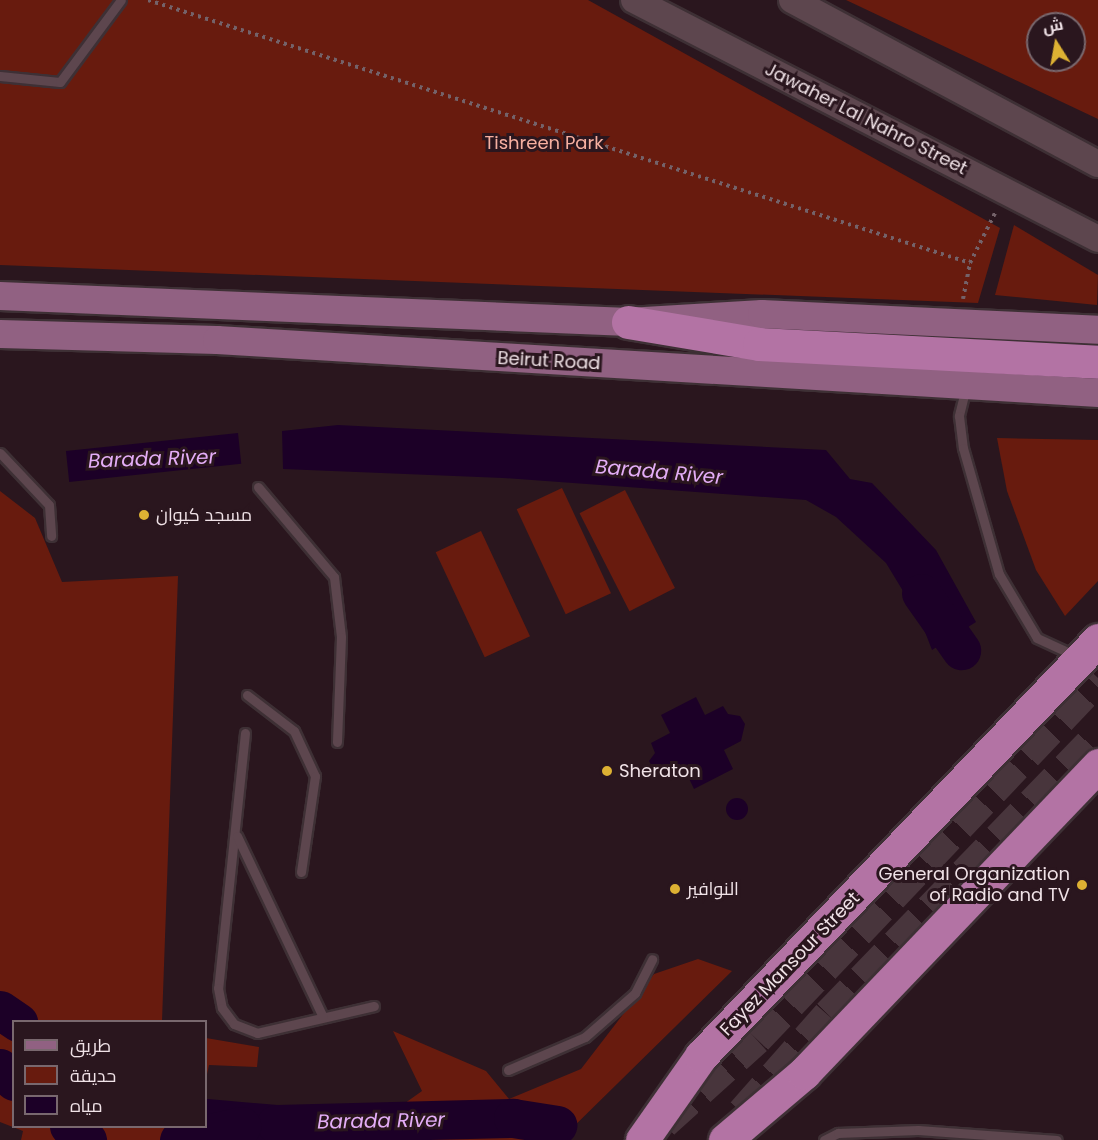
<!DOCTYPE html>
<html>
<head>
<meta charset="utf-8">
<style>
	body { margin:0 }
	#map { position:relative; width:1098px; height:1140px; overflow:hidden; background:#2a161e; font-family:Poppins,Cairo,sans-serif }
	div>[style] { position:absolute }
	.green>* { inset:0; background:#681b0e; transform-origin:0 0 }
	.water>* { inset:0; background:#1c0027; transform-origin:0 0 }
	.round { border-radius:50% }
	.river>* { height:39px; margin:-19.5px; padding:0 19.5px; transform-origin:19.5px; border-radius:19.5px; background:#1c0027 }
	.highway-tunnel>* { height:33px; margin-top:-16.5px; transform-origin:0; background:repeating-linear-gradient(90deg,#48353c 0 33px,transparent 0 49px) }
	.path>* { height:4px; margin-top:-2px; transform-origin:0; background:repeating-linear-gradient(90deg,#746269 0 3px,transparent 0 7.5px) }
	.roads { filter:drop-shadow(2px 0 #3e3035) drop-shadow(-2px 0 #3e3035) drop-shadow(0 2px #3e3035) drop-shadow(0 -2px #3e3035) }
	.lane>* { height:9px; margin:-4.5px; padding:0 4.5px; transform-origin:4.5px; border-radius:4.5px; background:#5d464e }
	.secondary>* { height:26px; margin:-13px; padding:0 13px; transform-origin:13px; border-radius:13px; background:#5d464e }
	.primary>* { height:28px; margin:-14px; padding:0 14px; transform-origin:14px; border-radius:14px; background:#916182 }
	.highway>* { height:33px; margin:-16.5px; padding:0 16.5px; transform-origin:16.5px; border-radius:16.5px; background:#b373a4 }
	.dots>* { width:16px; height:16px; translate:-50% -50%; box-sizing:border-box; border:3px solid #2a161e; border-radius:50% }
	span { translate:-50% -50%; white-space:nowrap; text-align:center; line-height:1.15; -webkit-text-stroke:6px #2a161e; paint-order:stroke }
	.street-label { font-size:18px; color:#f0e2e7 }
	.park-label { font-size:18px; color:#f6afa0 }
	.poi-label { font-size:18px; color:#f0e2e7 }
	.left { translate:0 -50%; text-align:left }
	.right { translate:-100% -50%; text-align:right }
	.water-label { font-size:20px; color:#e3adf6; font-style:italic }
	.legend { position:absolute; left:12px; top:1020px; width:195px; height:108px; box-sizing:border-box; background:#2a161e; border:2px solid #79686e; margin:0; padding:8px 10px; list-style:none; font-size:18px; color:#f0e2e7 }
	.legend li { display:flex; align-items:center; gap:12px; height:30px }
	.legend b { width:30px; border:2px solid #79686e }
	.north { position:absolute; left:1026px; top:12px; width:60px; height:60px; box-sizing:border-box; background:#2a161e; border:2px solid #79686e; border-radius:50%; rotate:349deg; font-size:16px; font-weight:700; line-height:24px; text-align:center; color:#f0e2e7 }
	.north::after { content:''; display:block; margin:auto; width:21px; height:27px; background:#ddb133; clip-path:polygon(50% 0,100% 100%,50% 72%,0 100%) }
</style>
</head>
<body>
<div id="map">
	<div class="green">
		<div style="clip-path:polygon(0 0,588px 0,1000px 228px,978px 303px,0 265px)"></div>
		<div style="clip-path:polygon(evenodd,846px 0,1098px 0,1098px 119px,846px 0,1038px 24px,1074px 24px,1074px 60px,1038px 60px,1038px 24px)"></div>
		<div style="clip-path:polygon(1014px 225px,1098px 275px,1097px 305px,995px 295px)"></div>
		<div style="clip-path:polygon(997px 438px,1098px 440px,1098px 581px,1065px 616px,1036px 570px,1007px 491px)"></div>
		<div style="left:562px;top:488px;width:116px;height:50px;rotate:65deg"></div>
		<div style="left:625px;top:490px;width:110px;height:51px;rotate:63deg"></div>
		<div style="clip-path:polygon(0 491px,35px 518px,62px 582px,178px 576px,162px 1021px,34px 1021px,0 1004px)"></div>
		<div style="left:481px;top:531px;width:116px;height:50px;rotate:65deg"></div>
		<div style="clip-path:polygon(698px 959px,732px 971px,560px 1140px,21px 1140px,23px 1131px,0 1122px,0 1021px,13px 1031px,14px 1126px,200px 1127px,363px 1133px,422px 1091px,393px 1031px,486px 1071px,509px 1099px,581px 1069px,654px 974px)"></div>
		<div style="clip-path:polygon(206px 1038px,259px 1047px,257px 1067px,209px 1065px,206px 1079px)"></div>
	</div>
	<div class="water">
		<div style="clip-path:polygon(338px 425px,826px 450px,850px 479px,872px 483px,936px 550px,976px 622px,932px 650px,920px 619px,886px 563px,836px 517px,806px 500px,503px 478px,283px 469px,282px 431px)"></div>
		<div style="left:238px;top:433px;width:31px;height:173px;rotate:84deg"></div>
		<div style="clip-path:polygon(696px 697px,705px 715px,723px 706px,728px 714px,740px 716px,745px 724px,741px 741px,724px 750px,733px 769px,694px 789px,685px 770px,668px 778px,664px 770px,654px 770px,649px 761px,655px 753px,651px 743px,670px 733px,661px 715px)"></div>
		<div class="round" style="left:726px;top:798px;width:22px;height:22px"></div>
	</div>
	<div class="river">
		<div style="left:921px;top:593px;width:70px;rotate:54.9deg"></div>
		<div style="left:0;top:1010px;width:22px;rotate:34deg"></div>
		<div style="left:0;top:1068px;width:19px;rotate:43deg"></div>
		<div style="left:206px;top:1118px;width:70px;rotate:4.9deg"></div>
		<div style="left:276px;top:1124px;width:237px;rotate:-1.5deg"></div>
		<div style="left:513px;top:1118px;width:45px;rotate:9deg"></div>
		<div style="left:69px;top:1126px;width:23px;rotate:38deg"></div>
		<div style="left:179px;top:1140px;width:64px;rotate:-12.7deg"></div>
	</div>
	<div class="highway-tunnel">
		<div style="left:743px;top:1113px;width:130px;rotate:-48.7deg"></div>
		<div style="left:829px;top:1015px;width:388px;rotate:-46deg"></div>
		<div style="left:663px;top:1122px;width:125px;rotate:-42.1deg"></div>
		<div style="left:756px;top:1038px;width:497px;rotate:-46.5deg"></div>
	</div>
	<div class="path">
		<div style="left:148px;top:0;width:863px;rotate:17.74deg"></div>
		<div style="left:963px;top:299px;width:37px;rotate:-79deg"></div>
		<div style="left:970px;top:263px;width:58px;rotate:-63.4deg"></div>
	</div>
	<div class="roads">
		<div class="lane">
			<div style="left:0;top:76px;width:60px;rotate:5.7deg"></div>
			<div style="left:60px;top:82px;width:102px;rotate:-53.4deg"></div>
			<div style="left:966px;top:387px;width:30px;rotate:104deg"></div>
			<div style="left:959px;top:416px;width:32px;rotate:83deg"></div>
			<div style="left:963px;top:448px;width:131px;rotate:74.1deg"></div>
			<div style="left:999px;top:574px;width:74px;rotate:59.3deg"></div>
			<div style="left:1037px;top:638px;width:43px;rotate:24.8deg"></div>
			<div style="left:0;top:453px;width:71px;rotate:46.7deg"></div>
			<div style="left:49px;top:505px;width:31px;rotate:86deg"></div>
			<div style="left:258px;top:487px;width:118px;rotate:49.8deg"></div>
			<div style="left:334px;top:577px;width:60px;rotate:83.3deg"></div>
			<div style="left:341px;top:637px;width:105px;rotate:92.2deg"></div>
			<div style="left:247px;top:695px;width:59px;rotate:37.5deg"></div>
			<div style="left:294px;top:731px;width:50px;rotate:65deg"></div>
			<div style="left:315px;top:776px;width:97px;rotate:98.3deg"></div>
			<div style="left:245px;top:733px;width:256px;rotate:96deg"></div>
			<div style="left:218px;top:988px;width:20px;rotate:79deg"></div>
			<div style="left:222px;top:1008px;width:20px;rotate:53deg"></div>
			<div style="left:234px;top:1024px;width:25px;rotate:21deg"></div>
			<div style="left:257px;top:1033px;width:120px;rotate:-13deg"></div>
			<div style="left:237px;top:836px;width:200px;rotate:64.6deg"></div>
			<div style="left:508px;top:1070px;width:84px;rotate:-23.2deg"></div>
			<div style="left:585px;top:1037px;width:67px;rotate:-41.3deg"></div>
			<div style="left:635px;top:993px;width:38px;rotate:-63deg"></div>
			<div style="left:824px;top:1140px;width:16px;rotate:-27deg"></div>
			<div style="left:838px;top:1133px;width:80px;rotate:-2.1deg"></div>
			<div style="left:918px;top:1130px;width:139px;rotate:4.1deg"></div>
		</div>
		<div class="secondary">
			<div style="left:634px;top:0;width:522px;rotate:27.25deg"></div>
			<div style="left:792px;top:0;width:347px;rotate:28.2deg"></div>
		</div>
		<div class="primary">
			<div style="left:0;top:296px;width:629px;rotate:2.37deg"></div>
			<div style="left:628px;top:322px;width:134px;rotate:-3.4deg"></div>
			<div style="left:762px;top:314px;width:336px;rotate:2.7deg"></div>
			<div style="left:0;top:334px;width:217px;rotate:1.6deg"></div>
			<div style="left:217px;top:340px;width:883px;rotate:3.44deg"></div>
		</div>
		<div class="highway">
			<div style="left:628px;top:322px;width:133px;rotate:9.5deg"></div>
			<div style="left:759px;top:344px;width:339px;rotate:3deg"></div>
			<div style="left:642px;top:1140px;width:103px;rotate:-54.9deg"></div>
			<div style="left:701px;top:1056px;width:575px;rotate:-46.34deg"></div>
			<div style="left:725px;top:1140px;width:104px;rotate:-40.3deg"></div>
			<div style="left:804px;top:1073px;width:426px;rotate:-46.3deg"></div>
		</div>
	</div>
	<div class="dots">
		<div style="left:144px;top:515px;background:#ddb133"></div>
		<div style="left:607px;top:771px;background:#ddb133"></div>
		<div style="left:1082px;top:885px;background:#ddb133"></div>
		<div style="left:675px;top:889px;background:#ddb133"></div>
	</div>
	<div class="street-label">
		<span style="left:866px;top:119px;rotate:27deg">Jawaher Lal Nahro Street</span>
		<span style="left:549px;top:361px;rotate:3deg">Beirut Road</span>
		<span style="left:790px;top:964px;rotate:-46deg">Fayez Mansour Street</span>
	</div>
	<div class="park-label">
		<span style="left:544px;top:143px">Tishreen Park</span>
	</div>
	<div class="poi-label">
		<span class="left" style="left:156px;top:515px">مسجد كيوان</span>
		<span class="left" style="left:619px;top:771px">Sheraton</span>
		<span class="right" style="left:1070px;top:885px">General Organization<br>of Radio and TV</span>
		<span class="left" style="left:687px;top:889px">النوافير</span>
	</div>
	<div class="water-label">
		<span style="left:152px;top:459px;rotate:-2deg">Barada River</span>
		<span style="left:659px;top:472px;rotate:5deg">Barada River</span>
		<span style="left:381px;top:1121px;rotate:-1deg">Barada River</span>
	</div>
	<ul class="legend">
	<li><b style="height:8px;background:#916182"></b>طريق</li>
	<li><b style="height:16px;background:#681b0e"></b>حديقة</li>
	<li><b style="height:16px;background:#1c0027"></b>مياه</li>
	</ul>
	<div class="north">ش</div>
</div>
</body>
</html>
